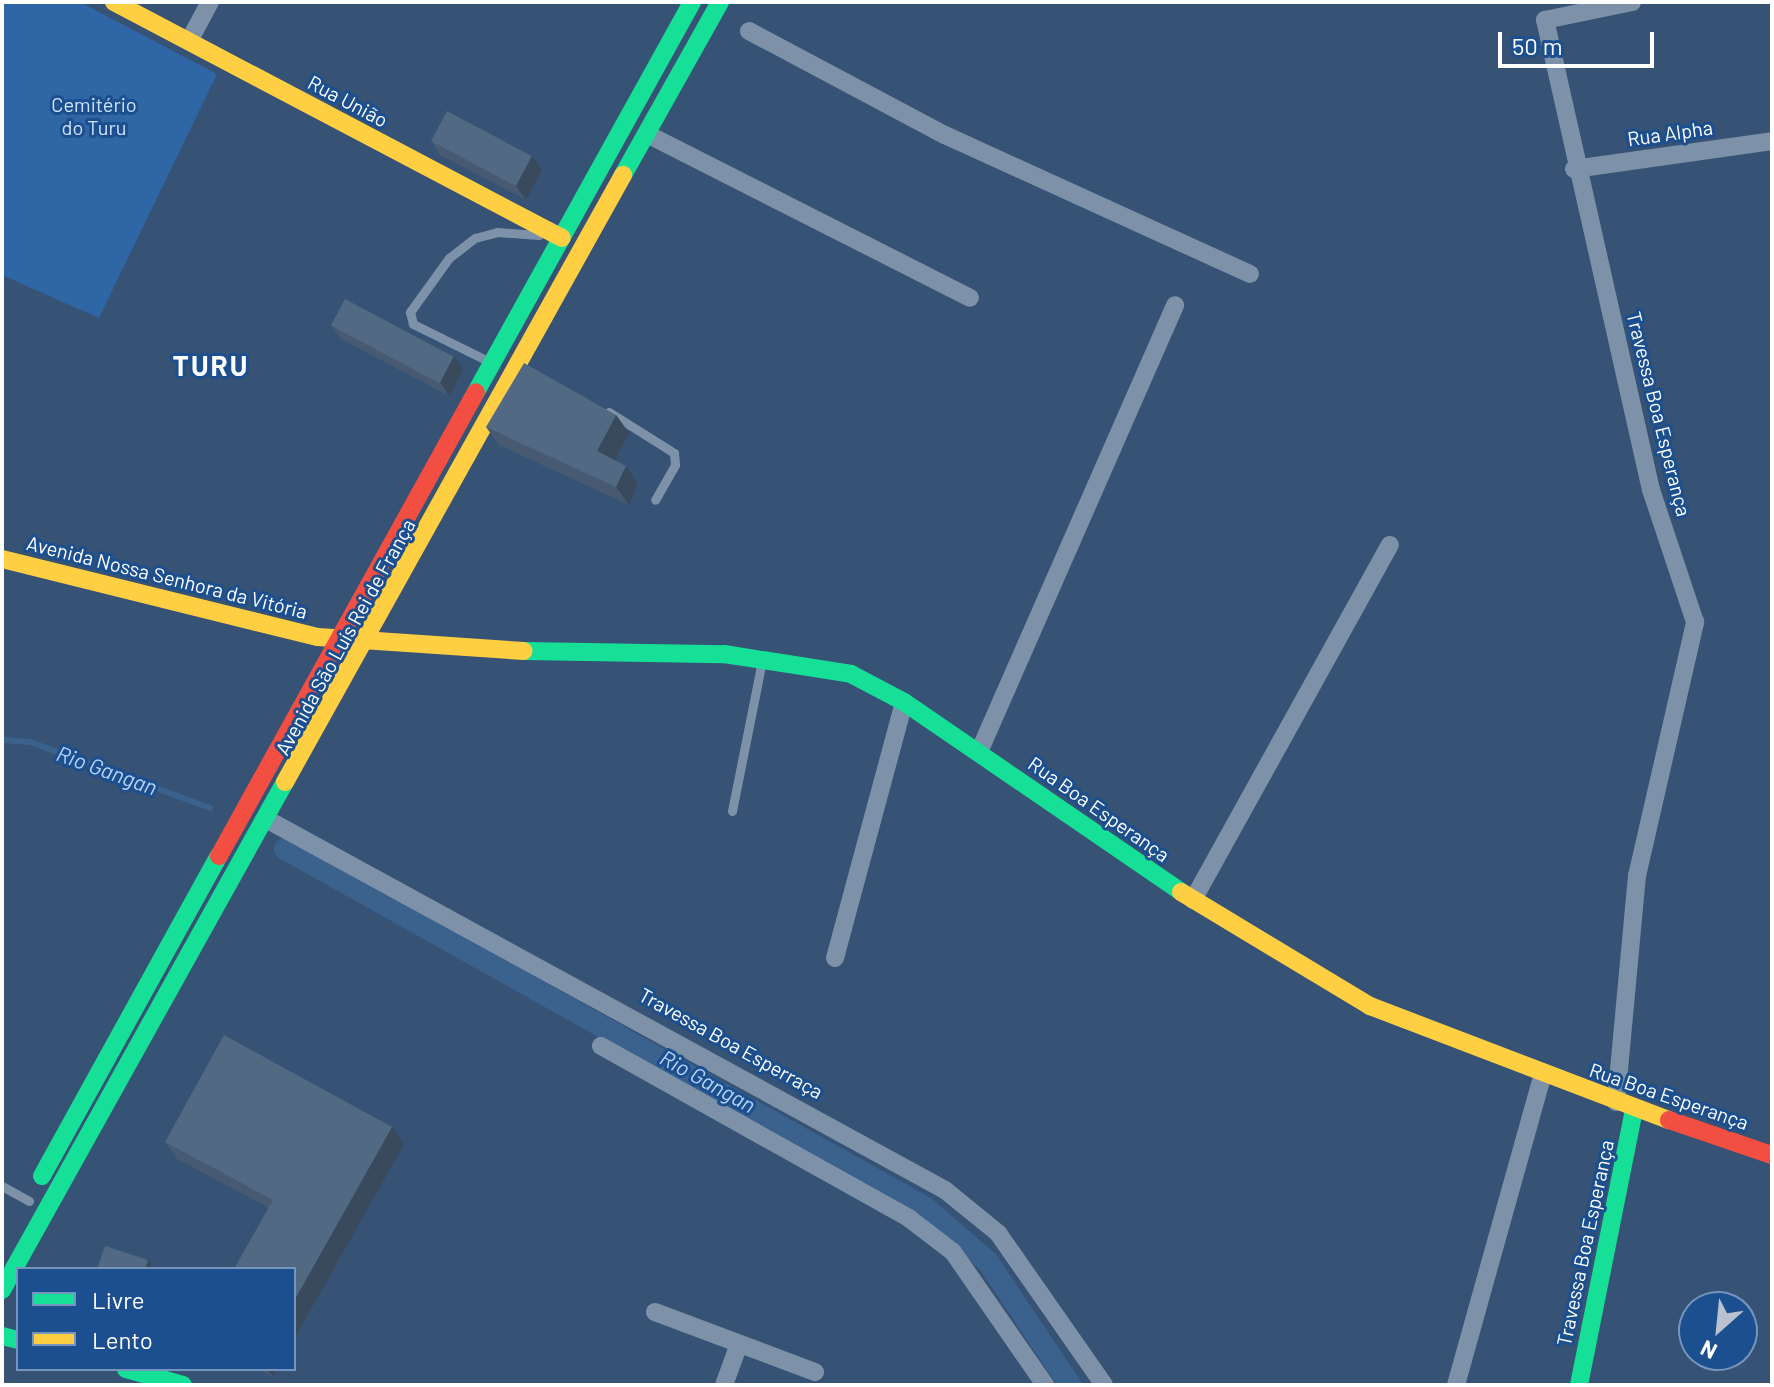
<!DOCTYPE html>
<html>
<head>
<meta charset="utf-8">
<style>
	body { margin:0 }
	#map { position:relative; width:1774px; height:1387px; overflow:hidden; background:#365274; font-family:Barlow,sans-serif }
	div>[style] { position:absolute }
	.green>* { inset:0; background:#2f66a5 }
	.stream>* { height:6px; margin:-3px; padding:0 3px; transform-origin:3px; border-radius:3px; background:#3b618d }
	.canal>* { height:22px; margin:-11px; padding:0 11px; transform-origin:11px; border-radius:11px; background:#3b618d }
	.lane>* { height:9px; margin:-4.5px; padding:0 4.5px; transform-origin:4.5px; border-radius:4.5px; background:#7d92a8 }
	.street>* { height:18px; margin:-9px; padding:0 9px; transform-origin:9px; border-radius:9px; background:#7d92a8 }
	.fast>* { height:18px; margin:-9px; padding:0 9px; transform-origin:9px; border-radius:9px; background:#16e098 }
	.slow>* { height:18px; margin:-9px; padding:0 9px; transform-origin:9px; border-radius:9px; background:#ffcf43 }
	.jam>* { height:18px; margin:-9px; padding:0 9px; transform-origin:9px; border-radius:9px; background:#f24e42 }
	.wall>* { inset:0; background:#475a72 }
	.shaded-wall>* { inset:0; background:#394a5c }
	.building>* { inset:0; background:#526984; transform-origin:0 0 }
	span { translate:-50% -50%; white-space:nowrap; text-align:center; line-height:1.15; -webkit-text-stroke:6px #1b4f8f; paint-order:stroke }
	.street-label { font-size:20px; color:#fff }
	.park-label { font-size:20px; color:#cfe3fa }
	.water-label { font-size:22px; color:#b5d3f5; font-style:italic }
	.district-label { font-size:28px; color:#fff; font-weight:700; letter-spacing:2px }
	.frame { position:absolute; inset:0; border:4px solid #fff; pointer-events:none }
	.legend { position:absolute; left:16px; top:1267px; width:280px; height:104px; box-sizing:border-box; background:#1b4f8f; border:2px solid #7695bc; margin:0; padding:10px 14px; list-style:none; font-size:24px; color:#fff }
	.legend li { display:flex; align-items:center; gap:16px; height:40px }
	.legend b { width:40px; border:2px solid #7695bc }
	.north { position:absolute; left:1678px; top:1291px; width:80px; height:80px; box-sizing:border-box; background:#1b4f8f; border:2px solid #7695bc; border-radius:50%; rotate:207deg; font-size:22px; font-weight:700; line-height:32px; text-align:center; color:#fff }
	.north::after { content:''; display:block; margin:auto; width:28px; height:36px; background:#b9c2ce; clip-path:polygon(50% 0,100% 100%,50% 72%,0 100%) }
	.scale { position:absolute; left:1498px; top:32px; width:156px; height:36px; box-sizing:border-box; border:4px solid #fff; border-top:0; padding-left:10px; font-size:24px; line-height:28px; white-space:nowrap; color:#fff; -webkit-text-stroke:6px #1b4f8f; paint-order:stroke }
</style>
</head>
<body>
<div id="map">
	<div class="green">
		<div style="clip-path:polygon(2px 2px,80px 2px,217px 74px,99px 318px,2px 275px)"></div>
	</div>
	<div class="stream">
		<div style="left:2px;top:740px;width:28px;rotate:4deg"></div>
		<div style="left:30px;top:742px;width:192px;rotate:20.1deg"></div>
	</div>
	<div class="canal">
		<div style="left:285px;top:849px;width:735px;rotate:29.25deg"></div>
		<div style="left:926px;top:1208px;width:82px;rotate:41.1deg"></div>
		<div style="left:988px;top:1262px;width:148px;rotate:56.3deg"></div>
	</div>
	<div class="lane">
		<div style="left:488px;top:361px;width:84px;rotate:-153.7deg"></div>
		<div style="left:413px;top:324px;width:12px;rotate:-104deg"></div>
		<div style="left:410px;top:312px;width:67px;rotate:-54.2deg"></div>
		<div style="left:449px;top:258px;width:33px;rotate:-38deg"></div>
		<div style="left:475px;top:238px;width:23px;rotate:-15deg"></div>
		<div style="left:497px;top:232px;width:42px;rotate:4.1deg"></div>
		<div style="left:609px;top:412px;width:77px;rotate:32.2deg"></div>
		<div style="left:674px;top:453px;width:12px;rotate:85deg"></div>
		<div style="left:675px;top:465px;width:40px;rotate:119.7deg"></div>
		<div style="left:732px;top:811px;width:153px;rotate:-78.7deg"></div>
		<div style="left:2px;top:1186px;width:31px;rotate:29deg"></div>
	</div>
	<div class="street">
		<div style="left:749px;top:31px;width:222px;rotate:28deg"></div>
		<div style="left:945px;top:135px;width:335px;rotate:24.5deg"></div>
		<div style="left:189px;top:41px;width:44px;rotate:-61.7deg"></div>
		<div style="left:647px;top:134px;width:362px;rotate:26.9deg"></div>
		<div style="left:1574px;top:169px;width:200px;rotate:-8deg"></div>
		<div style="left:979px;top:752px;width:488px;rotate:-66.3deg"></div>
		<div style="left:268px;top:820px;width:772px;rotate:28.66deg"></div>
		<div style="left:945px;top:1190px;width:68px;rotate:39.1deg"></div>
		<div style="left:998px;top:1233px;width:185px;rotate:55.1deg"></div>
		<div style="left:1193px;top:900px;width:406px;rotate:-61deg"></div>
		<div style="left:835px;top:958px;width:265px;rotate:-74.9deg"></div>
		<div style="left:601px;top:1046px;width:354px;rotate:29.2deg"></div>
		<div style="left:910px;top:1219px;width:54px;rotate:37.5deg"></div>
		<div style="left:953px;top:1252px;width:162px;rotate:55.3deg"></div>
		<div style="left:1616px;top:1102px;width:227px;rotate:-84.7deg"></div>
		<div style="left:1637px;top:876px;width:261px;rotate:-77.1deg"></div>
		<div style="left:1695px;top:622px;width:139px;rotate:-108.4deg"></div>
		<div style="left:1651px;top:490px;width:482px;rotate:-102.7deg"></div>
		<div style="left:1545px;top:20px;width:89px;rotate:-11.7deg"></div>
		<div style="left:655px;top:1312px;width:171px;rotate:20.6deg"></div>
		<div style="left:724px;top:1385px;width:44px;rotate:-69.9deg"></div>
		<div style="left:1456px;top:1385px;width:321px;rotate:-74.4deg"></div>
	</div>
	<div class="fast">
		<div style="left:623px;top:175px;width:198px;rotate:-60.7deg"></div>
		<div style="left:476px;top:392px;width:446px;rotate:-61deg"></div>
		<div style="left:524px;top:651px;width:200px;rotate:0.9deg"></div>
		<div style="left:724px;top:654px;width:129px;rotate:8.9deg"></div>
		<div style="left:851px;top:674px;width:60px;rotate:27.8deg"></div>
		<div style="left:904px;top:702px;width:336px;rotate:34.4deg"></div>
		<div style="left:42px;top:1176px;width:366px;rotate:-61.1deg"></div>
		<div style="left:2px;top:1290px;width:582px;rotate:-60.88deg"></div>
		<div style="left:2px;top:1336px;width:16px;rotate:14deg"></div>
		<div style="left:126px;top:1369px;width:59px;rotate:15.7deg"></div>
		<div style="left:1579px;top:1385px;width:281px;rotate:-78.7deg"></div>
	</div>
	<div class="slow">
		<div style="left:114px;top:2px;width:506px;rotate:27.78deg"></div>
		<div style="left:2px;top:559px;width:325px;rotate:13.9deg"></div>
		<div style="left:318px;top:637px;width:206px;rotate:3.9deg"></div>
		<div style="left:285px;top:782px;width:695px;rotate:-60.89deg"></div>
		<div style="left:1181px;top:892px;width:221px;rotate:31.1deg"></div>
		<div style="left:1370px;top:1006px;width:320px;rotate:20.9deg"></div>
	</div>
	<div class="jam">
		<div style="left:219px;top:856px;width:530px;rotate:-61.02deg"></div>
		<div style="left:1669px;top:1120px;width:109px;rotate:18.8deg"></div>
	</div>
	<div class="wall">
		<div style="clip-path:polygon(431px 141px,532px 156px,542px 170px,526px 200px,440px 155px)"></div>
		<div style="clip-path:polygon(331px 325px,463px 370px,449px 396px,341px 339px)"></div>
		<div style="clip-path:polygon(616px 415px,629px 433px,614px 460px,638px 485px,629px 505px,499px 445px,486px 427px)"></div>
		<div style="clip-path:polygon(165px 1142px,404px 1144px,269px 1208px,177px 1159px)"></div>
		<div style="clip-path:polygon(258px 1369px,277px 1369px,273px 1377px)"></div>
	</div>
	<div class="shaded-wall">
		<div style="clip-path:polygon(532px 156px,542px 170px,526px 200px,516px 186px)"></div>
		<div style="clip-path:polygon(454px 356px,463px 370px,449px 396px,440px 382px)"></div>
		<div style="clip-path:polygon(616px 415px,629px 433px,610px 469px,597px 451px)"></div>
		<div style="clip-path:polygon(626px 466px,638px 485px,629px 505px,616px 487px)"></div>
		<div style="clip-path:polygon(392px 1127px,404px 1144px,294px 1339px,294px 1301px)"></div>
		<div style="clip-path:polygon(148px 1260px,154px 1269px,145px 1269px)"></div>
		<div style="clip-path:polygon(267px 1369px,277px 1369px,273px 1377px)"></div>
	</div>
	<div class="building">
		<div style="left:447px;top:111px;width:96px;height:34px;rotate:28deg"></div>
		<div style="left:345px;top:299px;width:123px;height:30px;rotate:28deg"></div>
		<div style="clip-path:polygon(524px 363px,616px 415px,597px 451px,626px 466px,616px 487px,486px 427px)"></div>
		<div style="clip-path:polygon(224px 1035px,392px 1127px,294px 1301px,294px 1269px,234px 1269px,273px 1200px,165px 1142px)"></div>
		<div style="clip-path:polygon(105px 1246px,148px 1260px,145px 1269px,97px 1269px)"></div>
	</div>
	<div class="street-label">
		<span style="left:348px;top:101px;rotate:28deg">Rua União</span>
		<span style="left:1670px;top:133px;rotate:-8deg">Rua Alpha</span>
		<span style="left:1659px;top:414px;rotate:76deg">Travessa Boa Esperança</span>
		<span style="left:167px;top:577px;rotate:14deg">Avenida Nossa Senhora da Vitória</span>
		<span style="left:345px;top:637px;rotate:-61deg">Avenida São Luís Rei de França</span>
		<span style="left:1099px;top:809px;rotate:35deg">Rua Boa Esperança</span>
		<span style="left:731px;top:1043px;rotate:29deg">Travessa Boa Esperraça</span>
		<span style="left:1669px;top:1096px;rotate:19deg">Rua Boa Esperança</span>
		<span style="left:1585px;top:1243px;rotate:-78deg">Travessa Boa Esperança</span>
	</div>
	<div class="park-label">
		<span style="left:94px;top:116px">Cemitério<br>do Turu</span>
	</div>
	<div class="water-label">
		<span style="left:107px;top:770px;rotate:20deg">Rio Gangan</span>
		<span style="left:708px;top:1081px;rotate:29deg">Rio Gangan</span>
	</div>
	<div class="district-label">
		<span style="left:211px;top:365px">TURU</span>
	</div>
	<div class="frame"></div>
	<ul class="legend">
	<li><b style="height:10px;background:#16e098"></b>Livre</li>
	<li><b style="height:10px;background:#ffcf43"></b>Lento</li>
	</ul>
	<div class="north">N</div>
	<div class="scale">50 m</div>
</div>
</body>
</html>
